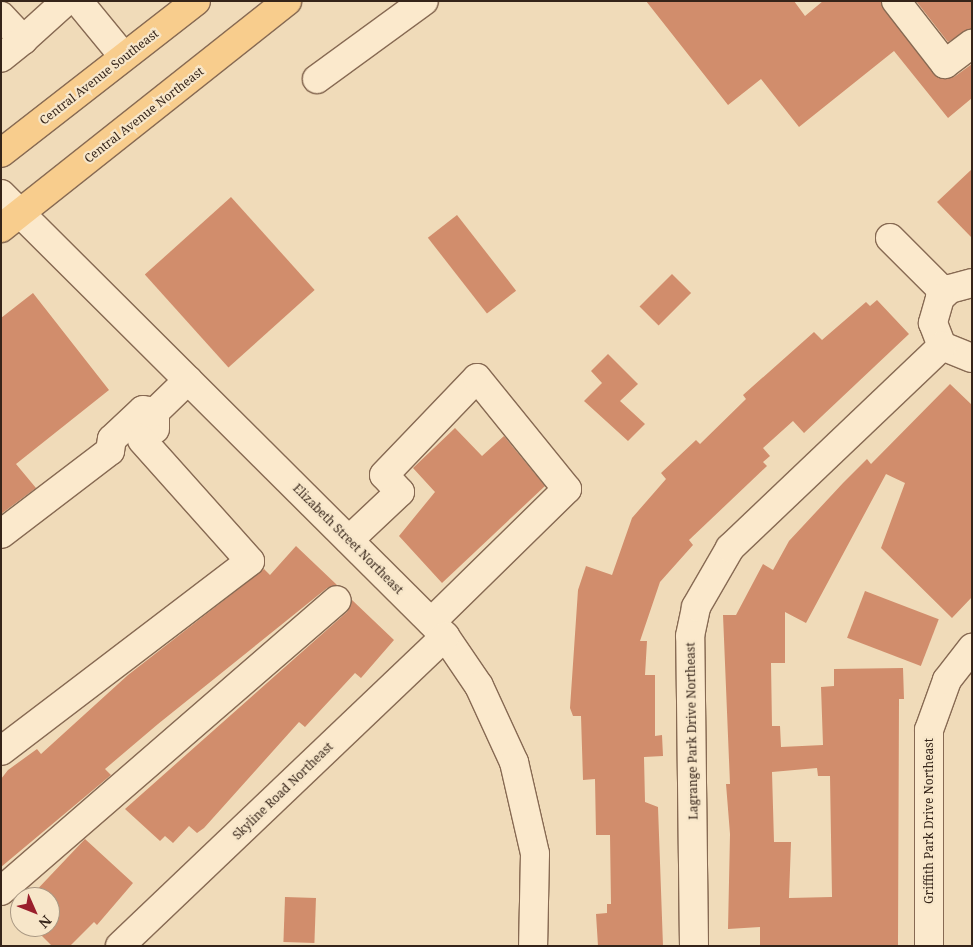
<!DOCTYPE html>
<html>
<head>
<meta charset="utf-8">
<style>
	body { margin:0 }
	#map { position:relative; width:973px; height:947px; overflow:hidden; background:#f0dbb9; font-family:"Noto Serif",serif }
	div>[style] { position:absolute }
	.building>* { inset:0; background:#d18d6c; transform-origin:0 0 }
	.roads { filter:drop-shadow(1px 0 #876a53) drop-shadow(-1px 0 #876a53) drop-shadow(0 1px #876a53) drop-shadow(0 -1px #876a53) }
	.minor>* { height:28px; margin:-14px; padding:0 14px; transform-origin:14px; border-radius:14px; background:#fbe9cc }
	.major>* { height:28px; margin:-14px; padding:0 14px; transform-origin:14px; border-radius:14px; background:#f8cd8d }
	span { translate:-50% -50%; white-space:nowrap; text-align:center; line-height:1.15; -webkit-text-stroke:4.5px #f7e6c9; paint-order:stroke }
	.street-label { font-size:12px; color:#352419 }
	.frame { position:absolute; inset:0; border:2px solid #352419; pointer-events:none }
	.north { position:absolute; left:10px; top:887px; width:50px; height:50px; box-sizing:border-box; background:#f7e6c9; border:1px solid #a99883; border-radius:50%; rotate:134deg; font-size:14px; font-weight:700; line-height:20px; text-align:center; color:#352419 }
	.north::after { content:''; display:block; margin:auto; width:18px; height:22px; background:#9a1f2c; clip-path:polygon(50% 0,100% 100%,50% 72%,0 100%) }
</style>
</head>
<body>
<div id="map">
	<div class="building">
		<div style="clip-path:polygon(646px 1px,794px 1px,805px 16px,823px 1px,881px 1px,939px 78px,954px 77px,972px 64px,972px 98px,948px 118px,894px 51px,799px 127px,761px 79px,728px 105px)"></div>
		<div style="clip-path:polygon(916px 1px,972px 1px,972px 29px,948px 42px)"></div>
		<div style="clip-path:polygon(972px 169px,972px 238px,937px 202px)"></div>
		<div style="left:231px;top:197px;width:125px;height:116px;rotate:48deg"></div>
		<div style="left:457px;top:215px;width:96px;height:37px;rotate:52deg"></div>
		<div style="left:672px;top:274px;width:27px;height:46px;rotate:45deg"></div>
		<div style="clip-path:polygon(33px 293px,109px 390px,16px 464px,36px 488px,1px 514px,1px 318px)"></div>
		<div style="clip-path:polygon(877px 300px,909px 334px,804px 433px,793px 421px,763px 448px,770px 456px,763px 462px,767px 466px,689px 540px,693px 545px,660px 582px,640px 641px,647px 641px,645px 675px,655px 675px,655px 736px,662px 735px,663px 756px,644px 757px,645px 802px,658px 807px,663px 946px,598px 946px,596px 914px,607px 913px,607px 904px,611px 904px,610px 835px,596px 835px,595px 779px,583px 780px,581px 716px,573px 716px,570px 708px,578px 590px,586px 566px,612px 575px,632px 518px,666px 479px,661px 473px,696px 440px,700px 444px,746px 399px,743px 395px,814px 332px,822px 340px,866px 302px,870px 306px)"></div>
		<div style="clip-path:polygon(608px 354px,638px 384px,620px 401px,645px 424px,628px 441px,584px 401px,602px 383px,591px 371px)"></div>
		<div style="clip-path:polygon(evenodd,950px 384px,972px 405px,972px 597px,952px 618px,881px 548px,905px 483px,886px 474px,806px 623px,785px 612px,785px 663px,771px 663px,772px 726px,780px 726px,781px 747px,823px 745px,821px 687px,834px 686px,834px 669px,903px 668px,904px 699px,899px 699px,898px 945px,760px 946px,760px 927px,728px 929px,730px 834px,726px 784px,730px 784px,723px 615px,736px 615px,763px 564px,773px 570px,789px 541px,843px 483px,867px 459px,871px 464px,950px 384px,817px 768px,818px 776px,830px 776px,832px 897px,789px 898px,791px 842px,774px 842px,772px 772px,817px 768px)"></div>
		<div style="clip-path:polygon(455px 428px,482px 456px,504px 436px,545px 486px,442px 583px,399px 536px,435px 492px,413px 468px)"></div>
		<div style="clip-path:polygon(296px 546px,337px 585px,327px 588px,158px 724px,105px 769px,111px 775px,1px 867px,1px 779px,8px 770px,37px 749px,41px 754px,128px 675px,264px 569px,270px 575px)"></div>
		<div style="left:865px;top:591px;width:79px;height:50px;rotate:21deg"></div>
		<div style="clip-path:polygon(352px 600px,394px 640px,361px 678px,355px 673px,305px 727px,299px 722px,204px 828px,197px 833px,189px 826px,173px 843px,165px 836px,160px 841px,125px 809px,347px 612px)"></div>
		<div style="clip-path:polygon(85px 839px,133px 883px,97px 925px,94px 922px,70px 946px,52px 946px,33px 927px,50px 927px,50px 897px,30px 897px)"></div>
		<div style="left:285px;top:897px;width:31px;height:45px;rotate:2deg"></div>
	</div>
	<div class="roads">
		<div class="minor">
			<div style="left:78px;top:1px;width:72px;rotate:50.6deg"></div>
			<div style="left:896px;top:1px;width:80px;rotate:52.1deg"></div>
			<div style="left:945px;top:64px;width:34px;rotate:-37deg"></div>
			<div style="left:1px;top:16px;width:33px;rotate:47deg"></div>
			<div style="left:23px;top:40px;width:28px;rotate:141deg"></div>
			<div style="left:23px;top:40px;width:58px;rotate:-42.2deg"></div>
			<div style="left:317px;top:79px;width:132px;rotate:-36.1deg"></div>
			<div style="left:1px;top:194px;width:626px;rotate:44.87deg"></div>
			<div style="left:445px;top:636px;width:60px;rotate:55.8deg"></div>
			<div style="left:479px;top:686px;width:84px;rotate:65.3deg"></div>
			<div style="left:514px;top:762px;width:94px;rotate:77.1deg"></div>
			<div style="left:535px;top:854px;width:92px;rotate:91.2deg"></div>
			<div style="left:890px;top:238px;width:78px;rotate:45deg"></div>
			<div style="left:972px;top:283px;width:24px;rotate:165deg"></div>
			<div style="left:949px;top:289px;width:13px;rotate:135deg"></div>
			<div style="left:940px;top:298px;width:26px;rotate:106deg"></div>
			<div style="left:933px;top:323px;width:25px;rotate:69deg"></div>
			<div style="left:942px;top:346px;width:32px;rotate:22deg"></div>
			<div style="left:155px;top:429px;width:17px;rotate:-90deg"></div>
			<div style="left:155px;top:412px;width:46px;rotate:-44.1deg"></div>
			<div style="left:1px;top:534px;width:137px;rotate:-37.3deg"></div>
			<div style="left:110px;top:451px;width:12px;rotate:-81deg"></div>
			<div style="left:112px;top:439px;width:42px;rotate:-43.1deg"></div>
			<div style="left:143px;top:410px;width:12px;rotate:9deg"></div>
			<div style="left:349px;top:540px;width:70px;rotate:-43.3deg"></div>
			<div style="left:400px;top:492px;width:23px;rotate:-133deg"></div>
			<div style="left:384px;top:475px;width:134px;rotate:-46.2deg"></div>
			<div style="left:477px;top:378px;width:143px;rotate:51deg"></div>
			<div style="left:567px;top:489px;width:190px;rotate:135.6deg"></div>
			<div style="left:1px;top:751px;width:313px;rotate:-37.3deg"></div>
			<div style="left:250px;top:561px;width:162px;rotate:-131.8deg"></div>
			<div style="left:1px;top:891px;width:444px;rotate:-40.9deg"></div>
			<div style="left:120px;top:946px;width:449px;rotate:-43.6deg"></div>
			<div style="left:694px;top:946px;width:310px;rotate:-90.7deg"></div>
			<div style="left:690px;top:636px;width:30px;rotate:-78deg"></div>
			<div style="left:696px;top:607px;width:68px;rotate:-60deg"></div>
			<div style="left:730px;top:548px;width:293px;rotate:-43.6deg"></div>
			<div style="left:929px;top:946px;width:216px;rotate:-90deg"></div>
			<div style="left:929px;top:730px;width:53px;rotate:-70.2deg"></div>
			<div style="left:947px;top:680px;width:41px;rotate:-52deg"></div>
		</div>
		<div class="major">
			<div style="left:1px;top:153px;width:247px;rotate:-37.9deg"></div>
			<div style="left:1px;top:228px;width:365px;rotate:-38.4deg"></div>
		</div>
	</div>
	<div class="street-label">
		<span style="left:99px;top:77px;rotate:-38deg">Central Avenue Southeast</span>
		<span style="left:144px;top:115px;rotate:-38deg">Central Avenue Northeast</span>
		<span style="left:348px;top:539px;rotate:45deg">Elizabeth Street Northeast</span>
		<span style="left:692px;top:731px;rotate:-91deg">Lagrange Park Drive Northeast</span>
		<span style="left:283px;top:791px;rotate:-44deg">Skyline Road Northeast</span>
		<span style="left:929px;top:821px;rotate:-90deg">Griffith Park Drive Northeast</span>
	</div>
	<div class="frame"></div>
	<div class="north">N</div>
</div>
</body>
</html>
